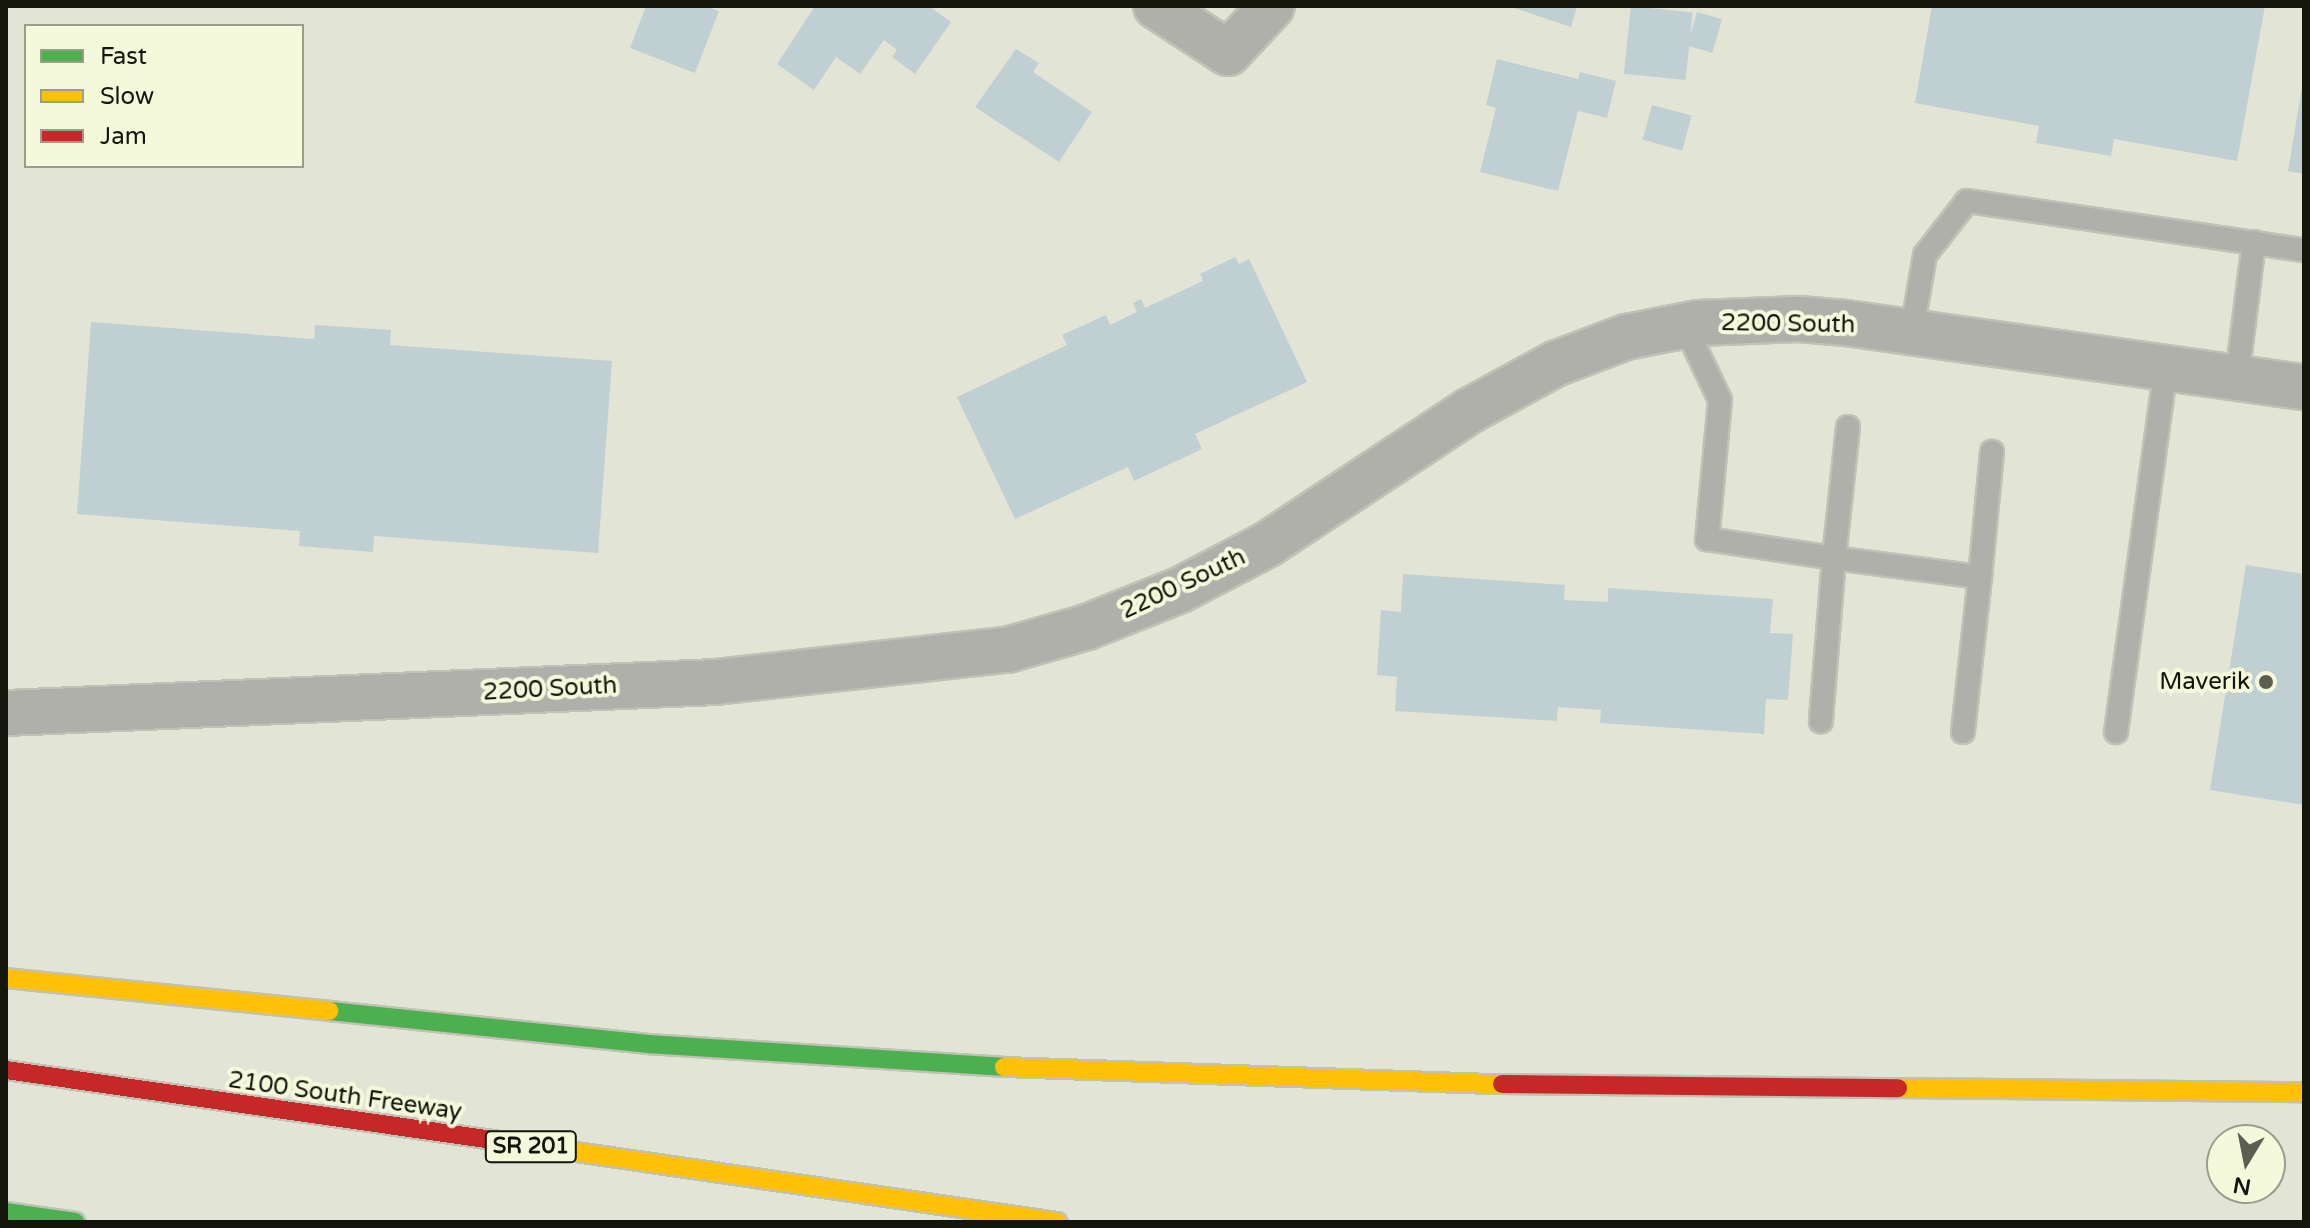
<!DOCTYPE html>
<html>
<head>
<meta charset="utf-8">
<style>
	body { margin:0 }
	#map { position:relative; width:2310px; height:1228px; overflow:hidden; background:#e2e5d5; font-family:"Varela Round",sans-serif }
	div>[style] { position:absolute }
	.building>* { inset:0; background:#c0cfd2; transform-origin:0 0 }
	.roads { filter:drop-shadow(2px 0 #c0c2b6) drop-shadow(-2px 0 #c0c2b6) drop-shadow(0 2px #c0c2b6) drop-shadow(0 -2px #c0c2b6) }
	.lane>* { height:22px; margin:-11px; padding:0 11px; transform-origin:11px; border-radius:11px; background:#afb0aa }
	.street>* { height:44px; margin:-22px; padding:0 22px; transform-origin:22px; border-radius:22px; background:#afb0aa }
	.fast>* { height:18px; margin:-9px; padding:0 9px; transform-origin:9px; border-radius:9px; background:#4caf50 }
	.slow>* { height:18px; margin:-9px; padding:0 9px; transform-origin:9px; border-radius:9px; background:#ffc107 }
	.jam>* { height:18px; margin:-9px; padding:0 9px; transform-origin:9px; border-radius:9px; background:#c62828 }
	.dots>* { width:22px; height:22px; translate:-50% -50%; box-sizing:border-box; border:4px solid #f4f9dc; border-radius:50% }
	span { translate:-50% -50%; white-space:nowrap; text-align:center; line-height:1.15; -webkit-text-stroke:8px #f4f9dc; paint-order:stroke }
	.shield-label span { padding:2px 6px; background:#f4f9dc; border:2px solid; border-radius:6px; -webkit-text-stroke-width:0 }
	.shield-label { font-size:22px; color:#14150b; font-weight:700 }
	.street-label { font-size:24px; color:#14150b }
	.poi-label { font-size:24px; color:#14150b }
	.right { translate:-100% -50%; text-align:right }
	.frame { position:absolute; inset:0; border:8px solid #14150b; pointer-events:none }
	.legend { position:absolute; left:24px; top:24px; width:280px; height:144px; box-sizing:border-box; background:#f4f9dc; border:2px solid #9a9e88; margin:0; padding:10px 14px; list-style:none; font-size:24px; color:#14150b }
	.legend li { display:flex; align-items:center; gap:16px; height:40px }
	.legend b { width:40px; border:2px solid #9a9e88 }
	.north { position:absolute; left:2206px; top:1124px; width:80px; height:80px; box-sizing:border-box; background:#f4f9dc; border:2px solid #9a9e88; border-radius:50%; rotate:190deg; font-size:22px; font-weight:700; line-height:32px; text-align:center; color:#14150b }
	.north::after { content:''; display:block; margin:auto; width:28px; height:36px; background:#5c5e52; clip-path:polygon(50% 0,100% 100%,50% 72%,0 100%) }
</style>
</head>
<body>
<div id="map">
	<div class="building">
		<div style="clip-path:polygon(646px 6px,705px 6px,719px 11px,695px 73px,630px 48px)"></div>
		<div style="clip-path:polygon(815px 6px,929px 6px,951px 22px,915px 74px,892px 57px,897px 50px,884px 40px,860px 74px,836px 57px,814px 90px,777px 64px)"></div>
		<div style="clip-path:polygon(1508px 6px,1577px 6px,1571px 27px)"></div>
		<div style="left:1631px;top:6px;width:62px;height:68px;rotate:6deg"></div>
		<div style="clip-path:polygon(1932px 6px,2265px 6px,2237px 161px,2114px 139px,2111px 156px,2036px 143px,2039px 126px,1915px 103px)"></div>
		<div style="left:1697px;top:12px;width:26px;height:35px;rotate:16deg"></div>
		<div style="clip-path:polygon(1016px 49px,1039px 63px,1033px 72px,1092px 112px,1059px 162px,975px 107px)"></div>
		<div style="clip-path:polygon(1497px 59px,1578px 79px,1580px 72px,1616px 81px,1607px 118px,1578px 111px,1558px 191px,1480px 172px,1496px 108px,1486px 105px)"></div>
		<div style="clip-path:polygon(2302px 87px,2304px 88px,2304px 174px,2288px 171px)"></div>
		<div style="left:1652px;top:105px;width:41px;height:36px;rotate:15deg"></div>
		<div style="clip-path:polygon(1235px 257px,1239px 264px,1249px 259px,1307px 382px,1195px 434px,1202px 449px,1134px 481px,1128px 467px,1015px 519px,957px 397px,1067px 345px,1062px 335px,1106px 315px,1110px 325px,1137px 312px,1133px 303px,1141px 299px,1145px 308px,1203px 281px,1200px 274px)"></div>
		<div style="clip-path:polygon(91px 322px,314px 339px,315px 325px,391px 330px,390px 345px,612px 361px,598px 553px,374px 536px,373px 552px,299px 546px,300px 531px,77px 514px)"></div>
		<div style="clip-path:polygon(2246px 565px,2304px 574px,2304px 805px,2210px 790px)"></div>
		<div style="clip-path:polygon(1403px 574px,1565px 585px,1564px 600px,1608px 602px,1608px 588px,1773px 599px,1770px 633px,1793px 634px,1788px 700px,1766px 699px,1764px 734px,1600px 723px,1601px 710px,1558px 707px,1557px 721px,1395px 711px,1397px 677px,1377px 675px,1381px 610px,1401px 612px)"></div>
	</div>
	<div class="roads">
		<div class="lane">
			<div style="left:1685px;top:326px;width:82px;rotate:64.7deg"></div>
			<div style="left:1720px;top:400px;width:140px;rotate:95.3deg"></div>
			<div style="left:1707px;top:539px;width:128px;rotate:8.5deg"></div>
			<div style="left:1834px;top:558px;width:164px;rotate:94.6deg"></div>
			<div style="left:1912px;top:330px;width:76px;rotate:-80.2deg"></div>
			<div style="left:1925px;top:255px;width:68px;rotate:-52.1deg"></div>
			<div style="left:1967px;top:201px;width:341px;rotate:8.3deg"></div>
			<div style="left:2237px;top:377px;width:136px;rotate:-82.8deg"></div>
			<div style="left:1848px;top:427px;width:132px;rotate:96.1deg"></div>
			<div style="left:1834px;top:558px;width:147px;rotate:7.4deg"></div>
			<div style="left:1980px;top:577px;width:156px;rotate:96.3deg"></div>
			<div style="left:1980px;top:577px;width:126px;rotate:-84.5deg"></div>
			<div style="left:2116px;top:732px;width:369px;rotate:-82.2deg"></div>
		</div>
		<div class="street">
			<div style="left:1156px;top:6px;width:86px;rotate:33.1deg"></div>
			<div style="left:1228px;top:53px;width:64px;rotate:-46.9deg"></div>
			<div style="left:6px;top:713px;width:710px;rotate:-2.5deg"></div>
			<div style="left:715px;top:682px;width:294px;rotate:-6.3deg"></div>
			<div style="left:1007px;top:650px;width:83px;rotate:-16deg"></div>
			<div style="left:1087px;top:627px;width:100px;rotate:-21.7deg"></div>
			<div style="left:1180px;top:590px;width:99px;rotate:-27.6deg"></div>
			<div style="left:1268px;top:544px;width:241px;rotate:-33.5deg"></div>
			<div style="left:1469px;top:411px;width:98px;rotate:-28.7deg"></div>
			<div style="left:1555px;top:364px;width:76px;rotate:-20.8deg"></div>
			<div style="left:1626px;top:337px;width:73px;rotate:-11deg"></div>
			<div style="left:1698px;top:323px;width:101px;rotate:-2.3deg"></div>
			<div style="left:1799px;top:319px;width:47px;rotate:4.9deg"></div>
			<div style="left:1846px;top:323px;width:462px;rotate:8deg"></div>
		</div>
		<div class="fast">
			<div style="left:329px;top:1011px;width:322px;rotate:5.9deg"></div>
			<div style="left:649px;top:1044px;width:356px;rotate:3.7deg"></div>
			<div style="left:6px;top:1212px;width:70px;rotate:8.2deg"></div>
		</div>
		<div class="slow">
			<div style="left:6px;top:978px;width:325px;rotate:5.8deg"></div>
			<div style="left:1004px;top:1067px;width:498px;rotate:2deg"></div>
			<div style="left:1898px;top:1088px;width:406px;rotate:0.6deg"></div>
			<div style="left:521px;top:1144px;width:542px;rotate:8.28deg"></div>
		</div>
		<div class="jam">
			<div style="left:6px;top:1070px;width:520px;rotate:8.18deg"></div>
			<div style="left:1502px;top:1084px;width:396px;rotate:0.6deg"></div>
		</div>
	</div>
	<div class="dots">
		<div style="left:2266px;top:682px;background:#5c5e52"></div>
	</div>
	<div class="shield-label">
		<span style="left:531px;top:1147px">SR 201</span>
	</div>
	<div class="street-label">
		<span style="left:1788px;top:324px;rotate:1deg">2200 South</span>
		<span style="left:1183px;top:584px;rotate:-25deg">2200 South</span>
		<span style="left:550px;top:689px;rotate:-3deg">2200 South</span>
		<span style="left:345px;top:1096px;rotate:8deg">2100 South Freeway</span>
	</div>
	<div class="poi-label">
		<span class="right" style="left:2250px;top:682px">Maverik</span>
	</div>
	<div class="frame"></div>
	<ul class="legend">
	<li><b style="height:10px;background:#4caf50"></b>Fast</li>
	<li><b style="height:10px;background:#ffc107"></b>Slow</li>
	<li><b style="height:10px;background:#c62828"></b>Jam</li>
	</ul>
	<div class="north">N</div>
</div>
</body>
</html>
